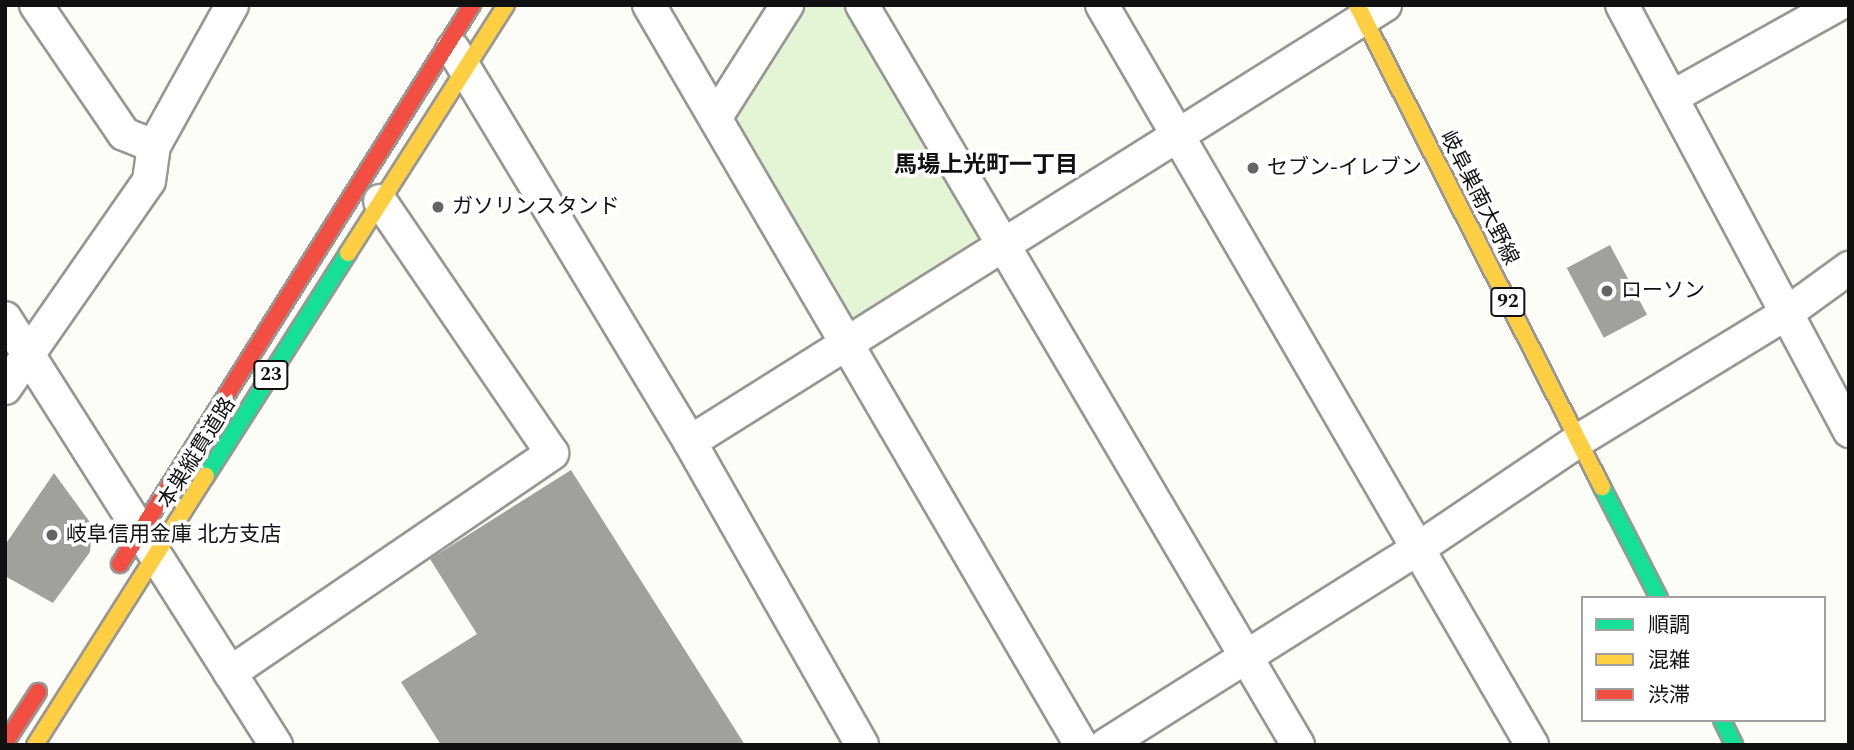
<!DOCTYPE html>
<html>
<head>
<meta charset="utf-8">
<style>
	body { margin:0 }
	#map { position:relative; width:1854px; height:750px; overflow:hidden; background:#fdfdf7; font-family:Spectral,"Noto Sans JP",serif }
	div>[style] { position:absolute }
	.green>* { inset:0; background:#e3f5d5 }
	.building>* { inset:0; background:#a1a09c; transform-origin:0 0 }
	.roads { filter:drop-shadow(2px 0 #979795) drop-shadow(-2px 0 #979795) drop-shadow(0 2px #979795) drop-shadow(0 -2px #979795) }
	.street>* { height:32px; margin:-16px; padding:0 16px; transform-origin:16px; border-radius:16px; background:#fffffe }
	.fast>* { height:16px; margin:-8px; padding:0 8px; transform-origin:8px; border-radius:8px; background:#16e098 }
	.slow>* { height:16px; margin:-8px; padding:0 8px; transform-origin:8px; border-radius:8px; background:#ffcf43 }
	.jam>* { height:16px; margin:-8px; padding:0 8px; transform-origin:8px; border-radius:8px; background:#f24e42 }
	.dots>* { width:19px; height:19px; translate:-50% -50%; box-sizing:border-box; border:4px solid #fff; border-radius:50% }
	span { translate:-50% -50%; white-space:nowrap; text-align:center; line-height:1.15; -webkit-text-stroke:7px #fff; paint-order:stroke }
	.shield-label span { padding:2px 5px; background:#fff; border:2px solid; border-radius:5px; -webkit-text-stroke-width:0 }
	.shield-label { font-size:19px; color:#111; font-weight:700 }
	.poi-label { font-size:21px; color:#111 }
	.left { translate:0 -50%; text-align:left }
	.street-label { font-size:21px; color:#111 }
	.neighbourhood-label { font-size:23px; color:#111; font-weight:700 }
	.frame { position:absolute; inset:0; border:7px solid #111; pointer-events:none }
	.legend { position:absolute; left:1581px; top:596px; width:245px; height:126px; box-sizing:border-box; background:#fff; border:2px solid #a0a0a0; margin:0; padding:9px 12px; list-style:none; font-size:21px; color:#111 }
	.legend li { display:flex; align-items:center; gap:14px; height:35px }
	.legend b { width:35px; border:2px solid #a0a0a0 }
</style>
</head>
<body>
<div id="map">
	<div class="green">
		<div style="clip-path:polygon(804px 5px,846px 5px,987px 240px,855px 326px,731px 117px)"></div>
	</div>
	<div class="building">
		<div style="left:1610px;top:245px;width:79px;height:49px;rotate:62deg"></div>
		<div style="clip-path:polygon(571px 470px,745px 745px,441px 745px,401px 682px,477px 634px,430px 559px)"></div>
		<div style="clip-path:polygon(54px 473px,92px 525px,90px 552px,53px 603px,5px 576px,5px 545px)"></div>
	</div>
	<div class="roads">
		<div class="street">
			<div style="left:36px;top:5px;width:156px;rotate:55.7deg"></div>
			<div style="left:124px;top:134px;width:32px;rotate:22deg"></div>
			<div style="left:649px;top:5px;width:857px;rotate:59.72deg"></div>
			<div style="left:862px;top:5px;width:859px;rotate:59.49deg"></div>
			<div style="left:1102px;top:5px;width:856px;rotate:59.84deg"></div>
			<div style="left:1622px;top:5px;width:483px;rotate:61.9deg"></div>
			<div style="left:453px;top:49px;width:459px;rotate:58.9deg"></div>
			<div style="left:690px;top:442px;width:348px;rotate:60.4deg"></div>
			<div style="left:1672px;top:97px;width:189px;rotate:-29.1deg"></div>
			<div style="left:716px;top:117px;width:133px;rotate:-57.6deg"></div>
			<div style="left:5px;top:318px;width:506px;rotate:57.6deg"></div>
			<div style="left:5px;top:388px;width:252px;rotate:-55.2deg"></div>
			<div style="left:149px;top:181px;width:35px;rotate:-82deg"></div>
			<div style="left:154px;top:146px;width:161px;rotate:-61deg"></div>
			<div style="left:690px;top:442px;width:821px;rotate:-32.16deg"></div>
			<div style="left:230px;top:673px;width:390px;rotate:-34.3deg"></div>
			<div style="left:552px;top:453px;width:305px;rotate:-124.3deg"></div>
			<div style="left:1106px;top:745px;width:370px;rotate:-32.2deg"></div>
			<div style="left:1419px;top:548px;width:193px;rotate:-34deg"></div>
			<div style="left:1579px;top:440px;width:244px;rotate:-31.4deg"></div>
			<div style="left:1787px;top:313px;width:77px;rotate:-36deg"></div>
		</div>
		<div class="fast">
			<div style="left:206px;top:476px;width:264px;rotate:-57.5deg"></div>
			<div style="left:1602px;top:487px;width:125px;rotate:62.8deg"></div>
			<div style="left:1722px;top:720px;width:28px;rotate:64deg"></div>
		</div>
		<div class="slow">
			<div style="left:1357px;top:5px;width:541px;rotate:63.06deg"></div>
			<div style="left:348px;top:253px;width:294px;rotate:-57.5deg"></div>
			<div style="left:35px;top:745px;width:319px;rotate:-57.6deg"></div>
		</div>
		<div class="jam">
			<div style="left:120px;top:564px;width:661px;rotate:-57.8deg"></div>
			<div style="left:5px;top:743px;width:61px;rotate:-57.1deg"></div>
		</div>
	</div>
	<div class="dots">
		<div style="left:1253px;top:168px;background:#646462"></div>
		<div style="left:438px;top:207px;background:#646462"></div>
		<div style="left:1607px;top:291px;background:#646462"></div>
		<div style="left:52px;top:535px;background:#646462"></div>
	</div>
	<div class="shield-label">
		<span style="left:1508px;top:302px">92</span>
		<span style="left:271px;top:375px">23</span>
	</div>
	<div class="poi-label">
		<span class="left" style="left:1267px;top:168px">セブン-イレブン</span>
		<span class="left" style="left:452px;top:207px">ガソリンスタンド</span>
		<span class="left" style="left:1621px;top:291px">ローソン</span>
		<span class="left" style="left:66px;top:535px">岐阜信用金庫 北方支店</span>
	</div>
	<div class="street-label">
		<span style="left:1479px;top:198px;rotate:63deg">岐阜巣南大野線</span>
		<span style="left:197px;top:453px;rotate:-58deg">本巣縦貫道路</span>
	</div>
	<div class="neighbourhood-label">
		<span style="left:986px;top:166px">馬場上光町一丁目</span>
	</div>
	<div class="frame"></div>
	<ul class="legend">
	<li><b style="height:9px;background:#16e098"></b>順調</li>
	<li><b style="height:9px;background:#ffcf43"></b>混雑</li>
	<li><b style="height:9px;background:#f24e42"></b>渋滞</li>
	</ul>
</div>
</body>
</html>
